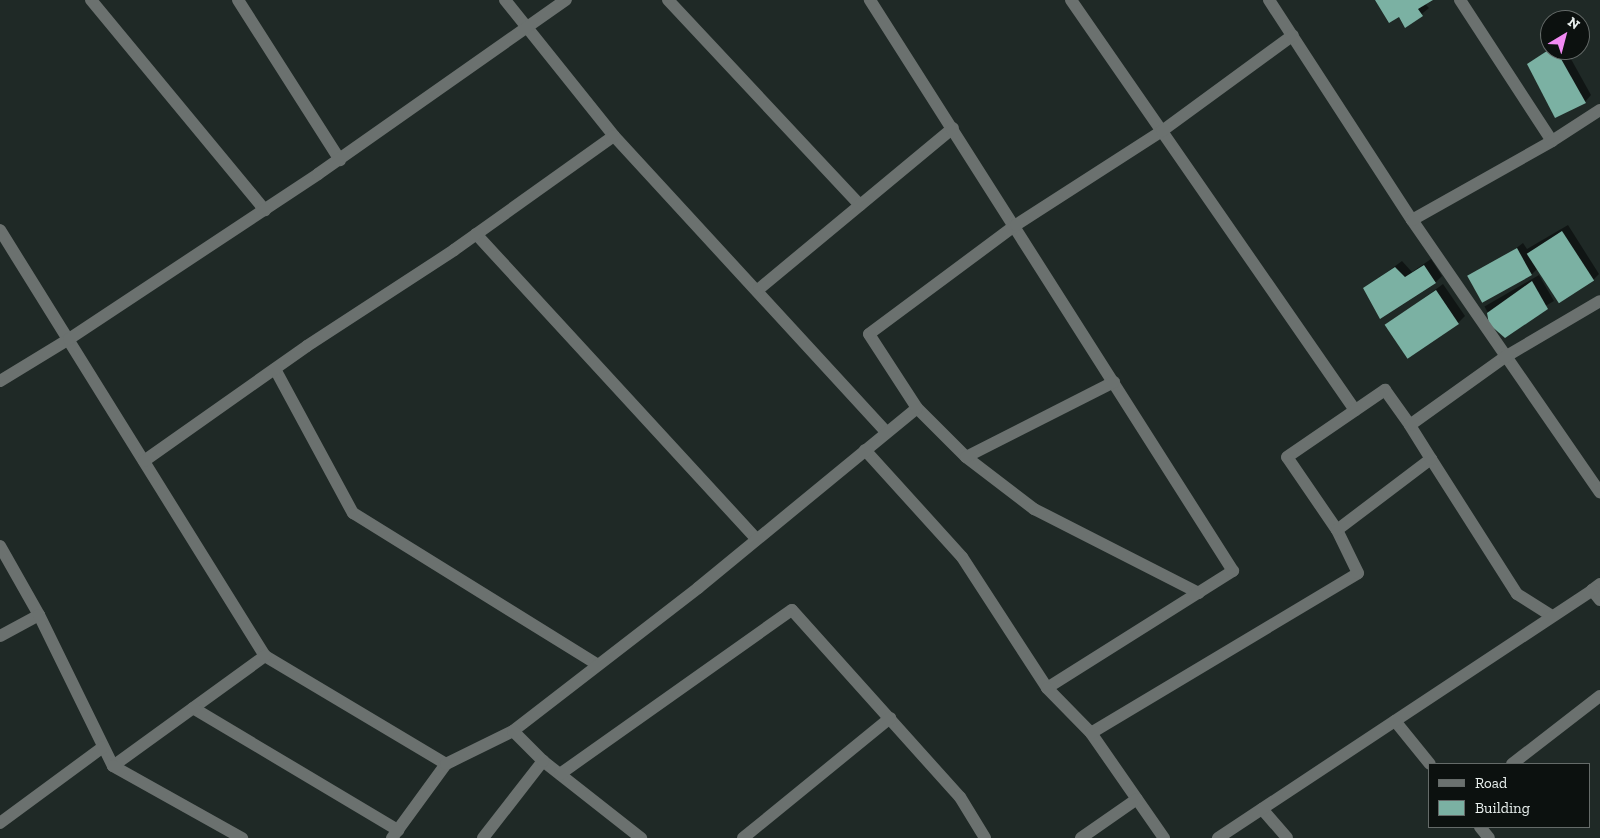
<!DOCTYPE html>
<html>
<head>
<meta charset="utf-8">
<style>
	body { margin:0 }
	#map { position:relative; width:1600px; height:838px; overflow:hidden; background:#1f2926; font-family:"Zilla Slab",serif }
	div>[style] { position:absolute }
	.shadow>* { inset:0; background:#0007; transform-origin:0 0 }
	.building>* { inset:0; background:#7bb1a3; transform-origin:0 0 }
	.street>* { height:12px; margin:-6px; padding:0 6px; transform-origin:6px; border-radius:6px; background:#6b716f }
	span { translate:-50% -50%; white-space:nowrap; text-align:center; line-height:1.15; -webkit-text-stroke:5px #0c110f; paint-order:stroke }
	.legend { position:absolute; left:1428px; top:763px; width:162px; height:65px; box-sizing:border-box; background:#0c110f; border:1px solid #656b69; margin:0; padding:6px 9px; list-style:none; font-size:15px; color:#ebf2f0 }
	.legend li { display:flex; align-items:center; gap:10px; height:25px }
	.legend b { width:25px; border:1px solid #656b69 }
	.north { position:absolute; left:1540px; top:10px; width:50px; height:50px; box-sizing:border-box; background:#0c110f; border:1px solid #656b69; border-radius:50%; rotate:37deg; font-size:14px; font-weight:700; line-height:20px; text-align:center; color:#ebf2f0 }
	.north::after { content:''; display:block; margin:auto; width:18px; height:22px; background:#f28af3; clip-path:polygon(50% 0,100% 100%,50% 72%,0 100%) }
</style>
</head>
<body>
<div id="map">
	<div class="shadow">
		<div style="clip-path:polygon(1376px 0,1431px 0,1425px 4px,1429px 8px,1406px 27px,1399px 15px)"></div>
		<div style="clip-path:polygon(1550px 48px,1566px 50px,1591px 95px,1585px 102px,1529px 65px)"></div>
		<div style="clip-path:polygon(1568px 225px,1599px 274px,1593px 280px,1538px 268px,1531px 275px,1472px 281px,1523px 243px,1527px 249px)"></div>
		<div style="clip-path:polygon(1431px 259px,1442px 276px,1435px 283px,1364px 289px,1402px 261px,1412px 272px)"></div>
		<div style="left:1539px;top:275px;width:30px;height:63px;rotate:60deg"></div>
		<div style="clip-path:polygon(1443px 284px,1465px 316px,1458px 323px,1386px 326px)"></div>
	</div>
	<div class="building">
		<div style="clip-path:polygon(1375px 0,1433px 0,1418px 9px,1423px 16px,1405px 28px,1399px 17px,1389px 23px)"></div>
		<div style="clip-path:polygon(1550px 49px,1556px 50px,1586px 103px,1555px 118px,1527px 64px)"></div>
		<div style="left:1562px;top:231px;width:59px;height:42px;rotate:57deg"></div>
		<div style="left:1517px;top:248px;width:31px;height:57px;rotate:61deg"></div>
		<div style="clip-path:polygon(1424px 265px,1436px 283px,1380px 319px,1363px 288px,1395px 267px,1405px 277px)"></div>
		<div style="clip-path:polygon(1532px 281px,1548px 309px,1505px 338px,1489px 324px,1487px 313px)"></div>
		<div style="left:1436px;top:290px;width:41px;height:62px;rotate:56deg"></div>
	</div>
	<div class="street">
		<div style="left:91px;top:0;width:273px;rotate:50.4deg"></div>
		<div style="left:238px;top:0;width:190px;rotate:57.5deg"></div>
		<div style="left:505px;top:0;width:174px;rotate:51.3deg"></div>
		<div style="left:614px;top:136px;width:402px;rotate:47.4deg"></div>
		<div style="left:668px;top:0;width:281px;rotate:46.9deg"></div>
		<div style="left:1071px;top:0;width:499px;rotate:55.3deg"></div>
		<div style="left:1269px;top:0;width:262px;rotate:57deg"></div>
		<div style="left:1412px;top:220px;width:331px;rotate:55.4deg"></div>
		<div style="left:1460px;top:0;width:168px;rotate:56.9deg"></div>
		<div style="left:1412px;top:220px;width:161px;rotate:-29.4deg"></div>
		<div style="left:1552px;top:141px;width:57px;rotate:-32.9deg"></div>
		<div style="left:0;top:230px;width:502px;rotate:58.12deg"></div>
		<div style="left:265px;top:656px;width:211px;rotate:30.8deg"></div>
		<div style="left:476px;top:234px;width:414px;rotate:47.4deg"></div>
		<div style="left:759px;top:289px;width:252px;rotate:-39.7deg"></div>
		<div style="left:275px;top:369px;width:164px;rotate:61.6deg"></div>
		<div style="left:353px;top:513px;width:288px;rotate:31.8deg"></div>
		<div style="left:0;top:381px;width:81px;rotate:-31.3deg"></div>
		<div style="left:69px;top:339px;width:299px;rotate:-33.5deg"></div>
		<div style="left:318px;top:174px;width:303px;rotate:-35.1deg"></div>
		<div style="left:917px;top:408px;width:69px;rotate:45deg"></div>
		<div style="left:966px;top:457px;width:86px;rotate:37.4deg"></div>
		<div style="left:1034px;top:509px;width:185px;rotate:27deg"></div>
		<div style="left:865px;top:450px;width:144px;rotate:47.8deg"></div>
		<div style="left:962px;top:557px;width:156px;rotate:57deg"></div>
		<div style="left:1047px;top:688px;width:220px;rotate:-32.2deg"></div>
		<div style="left:1233px;top:571px;width:677px;rotate:-122.45deg"></div>
		<div style="left:966px;top:457px;width:166px;rotate:-26.9deg"></div>
		<div style="left:1431px;top:459px;width:160px;rotate:57.5deg"></div>
		<div style="left:1517px;top:594px;width:41px;rotate:32.2deg"></div>
		<div style="left:144px;top:461px;width:199px;rotate:-35.2deg"></div>
		<div style="left:307px;top:346px;width:176px;rotate:-33.1deg"></div>
		<div style="left:454px;top:250px;width:196px;rotate:-35.5deg"></div>
		<div style="left:1337px;top:530px;width:88px;rotate:-124.4deg"></div>
		<div style="left:1287px;top:457px;width:119px;rotate:-34.4deg"></div>
		<div style="left:1385px;top:390px;width:43px;rotate:54.5deg"></div>
		<div style="left:0;top:546px;width:79px;rotate:60.5deg"></div>
		<div style="left:39px;top:615px;width:44px;rotate:151.7deg"></div>
		<div style="left:1600px;top:584px;width:10px;rotate:143deg"></div>
		<div style="left:1592px;top:590px;width:13px;rotate:51deg"></div>
		<div style="left:39px;top:615px;width:168px;rotate:63.9deg"></div>
		<div style="left:113px;top:766px;width:188px;rotate:-35.9deg"></div>
		<div style="left:1047px;top:688px;width:63px;rotate:45.6deg"></div>
		<div style="left:1091px;top:733px;width:128px;rotate:55.2deg"></div>
		<div style="left:193px;top:708px;width:239px;rotate:30.8deg"></div>
		<div style="left:1395px;top:721px;width:55px;rotate:50.9deg"></div>
		<div style="left:1091px;top:733px;width:311px;rotate:-30.9deg"></div>
		<div style="left:1358px;top:573px;width:48px;rotate:-116deg"></div>
		<div style="left:1337px;top:530px;width:118px;rotate:-37.1deg"></div>
		<div style="left:1431px;top:459px;width:40px;rotate:-122deg"></div>
		<div style="left:1410px;top:425px;width:117px;rotate:-35.6deg"></div>
		<div style="left:1505px;top:357px;width:110px;rotate:-30.5deg"></div>
		<div style="left:543px;top:761px;width:125px;rotate:38.2deg"></div>
		<div style="left:1512px;top:764px;width:111px;rotate:-37.7deg"></div>
		<div style="left:113px;top:766px;width:148px;rotate:29.2deg"></div>
		<div style="left:560px;top:774px;width:284px;rotate:-35.3deg"></div>
		<div style="left:792px;top:610px;width:251px;rotate:48.1deg"></div>
		<div style="left:960px;top:797px;width:48px;rotate:58.6deg"></div>
		<div style="left:1262px;top:809px;width:38px;rotate:49deg"></div>
		<div style="left:0;top:823px;width:128px;rotate:-36.4deg"></div>
		<div style="left:1480px;top:827px;width:14px;rotate:51deg"></div>
		<div style="left:392px;top:838px;width:92px;rotate:-53.9deg"></div>
		<div style="left:446px;top:764px;width:75px;rotate:-26.2deg"></div>
		<div style="left:513px;top:731px;width:234px;rotate:-37.7deg"></div>
		<div style="left:698px;top:588px;width:283px;rotate:-39.4deg"></div>
		<div style="left:917px;top:408px;width:88px;rotate:-123deg"></div>
		<div style="left:869px;top:334px;width:183px;rotate:-36.6deg"></div>
		<div style="left:1016px;top:225px;width:174px;rotate:-32.8deg"></div>
		<div style="left:1162px;top:131px;width:162px;rotate:-36.2deg"></div>
		<div style="left:483px;top:838px;width:98px;rotate:-52.1deg"></div>
		<div style="left:543px;top:761px;width:42px;rotate:-135deg"></div>
		<div style="left:743px;top:838px;width:190px;rotate:-39.2deg"></div>
		<div style="left:1081px;top:838px;width:68px;rotate:-34.9deg"></div>
		<div style="left:1218px;top:838px;width:449px;rotate:-33.5deg"></div>
	</div>
	<ul class="legend">
	<li><b style="height:6px;background:#6b716f"></b>Road</li>
	<li><b style="height:14px;background:#7bb1a3"></b>Building</li>
	</ul>
	<div class="north">N</div>
</div>
</body>
</html>
